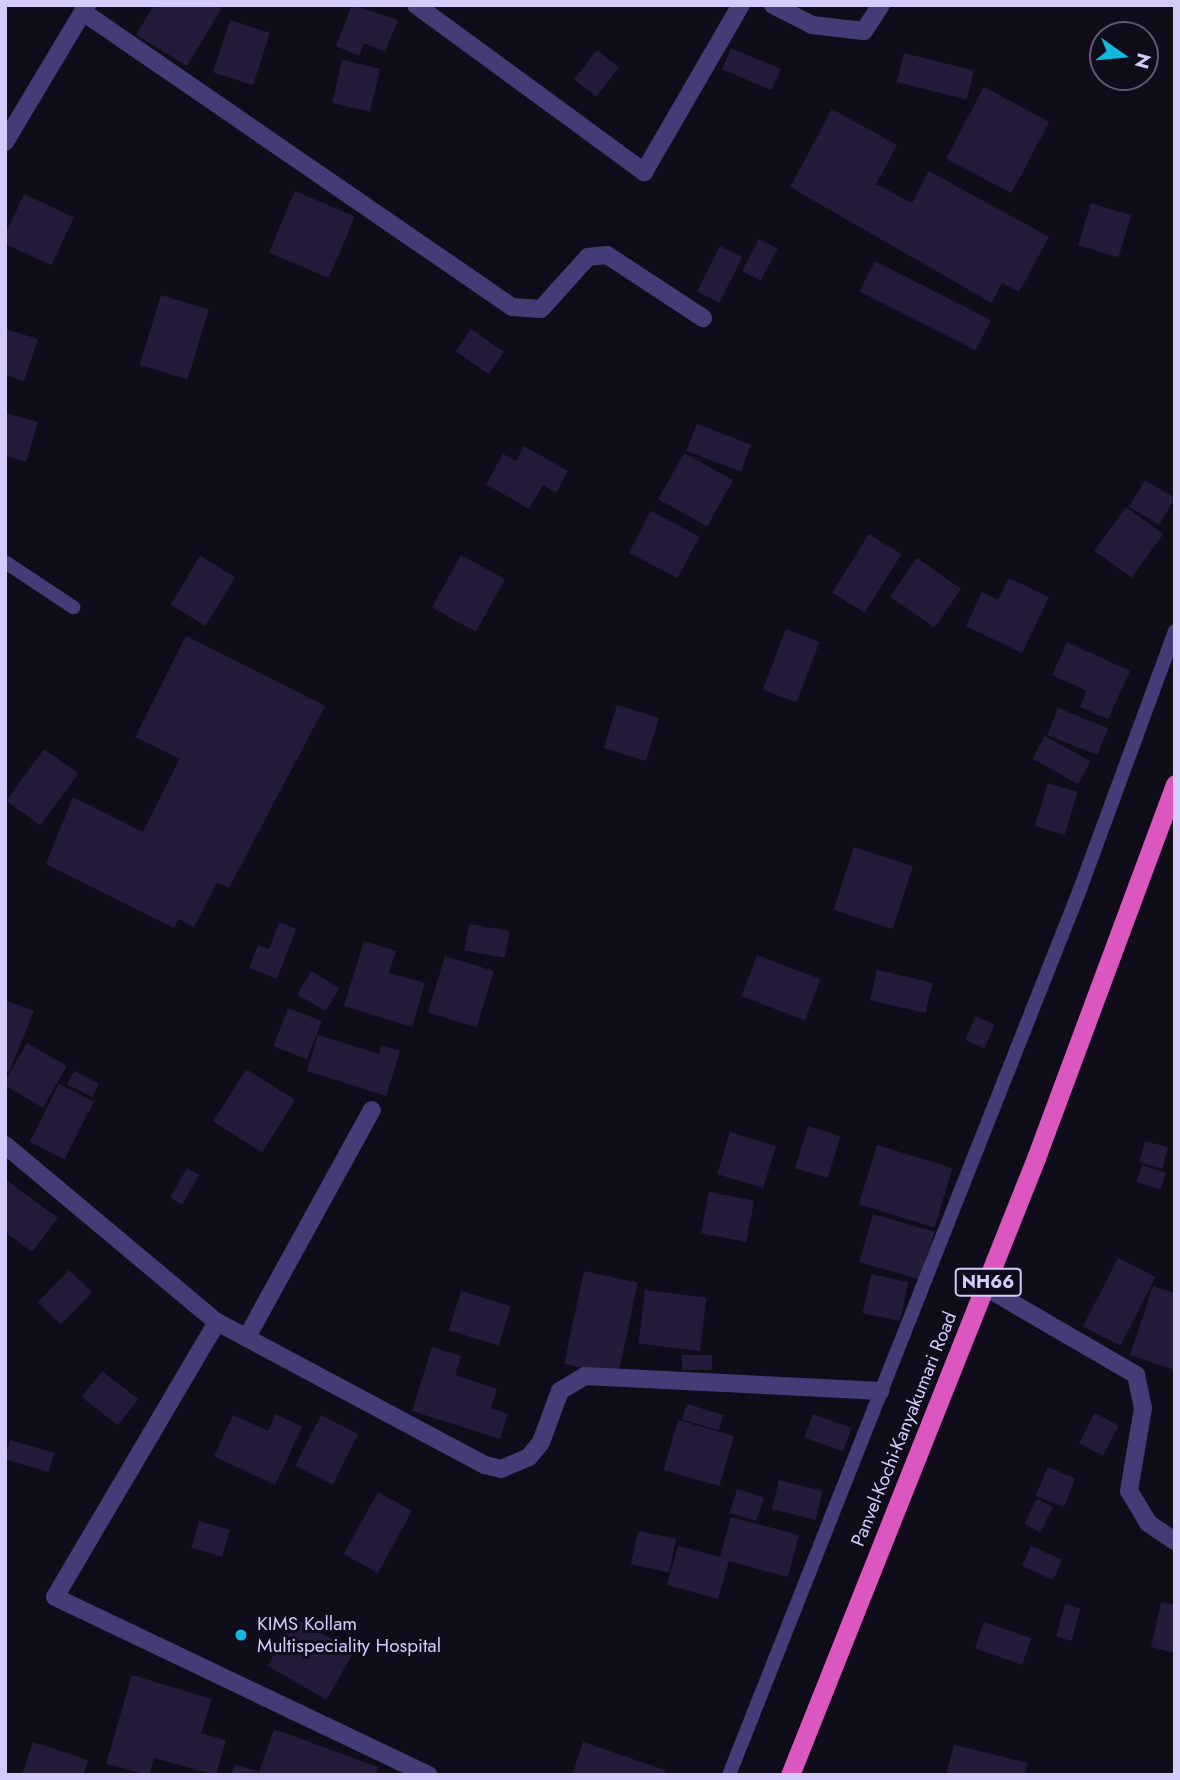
<!DOCTYPE html>
<html>
<head>
<meta charset="utf-8">
<style>
	body { margin:0 }
	#map { position:relative; width:1180px; height:1780px; overflow:hidden; background:#100d1b; font-family:Jost,sans-serif }
	div>[style] { position:absolute }
	.building>* { inset:0; background:#241a3a; transform-origin:0 0 }
	.service>* { height:14px; margin:-7px; padding:0 7px; transform-origin:7px; border-radius:7px; background:#433c76 }
	.minor>* { height:18px; margin:-9px; padding:0 9px; transform-origin:9px; border-radius:9px; background:#433c76 }
	.trunk>* { height:19px; margin:-9.5px; padding:0 9.5px; transform-origin:9.5px; border-radius:9.5px; background:#dc56c0 }
	.dots>* { width:19px; height:19px; translate:-50% -50%; box-sizing:border-box; border:4px solid #100d1b; border-radius:50% }
	span { translate:-50% -50%; white-space:nowrap; text-align:center; line-height:1.15; -webkit-text-stroke:6px #100d1b; paint-order:stroke }
	.shield-label span { padding:2px 5px; background:#100d1b; border:2px solid; border-radius:5px; -webkit-text-stroke-width:0 }
	.shield-label { font-size:18px; color:#d5cbfa; font-weight:700 }
	.street-label { font-size:19px; color:#d5cbfa }
	.poi-label { font-size:19px; color:#d5cbfa }
	.left { translate:0 -50%; text-align:left }
	.frame { position:absolute; inset:0; border:7px solid #d5cbfa; pointer-events:none }
	.north { position:absolute; left:1089px; top:21px; width:70px; height:70px; box-sizing:border-box; background:#100d1b; border:2px solid #5f5974; border-radius:50%; rotate:105deg; font-size:19px; font-weight:700; line-height:28px; text-align:center; color:#d5cbfa }
	.north::after { content:''; display:block; margin:auto; width:24px; height:32px; background:#13b8de; clip-path:polygon(50% 0,100% 100%,50% 72%,0 100%) }
</style>
</head>
<body>
<div id="map">
	<div class="building">
		<div style="clip-path:polygon(154px 5px,223px 6px,187px 66px,136px 35px)"></div>
		<div style="clip-path:polygon(352px 5px,398px 20px,385px 52px,364px 43px,359px 56px,336px 46px)"></div>
		<div style="left:230px;top:20px;width:42px;height:55px;rotate:18deg"></div>
		<div style="left:731px;top:48px;width:54px;height:23px;rotate:23deg"></div>
		<div style="left:597px;top:50px;width:28px;height:37px;rotate:38deg"></div>
		<div style="left:904px;top:53px;width:72px;height:30px;rotate:14deg"></div>
		<div style="left:342px;top:60px;width:39px;height:44px;rotate:13deg"></div>
		<div style="left:984px;top:87px;width:74px;height:81px;rotate:28deg"></div>
		<div style="clip-path:polygon(832px 109px,897px 145px,876px 184px,912px 203px,929px 171px,1049px 237px,1019px 292px,1002px 283px,992px 303px,790px 187px)"></div>
		<div style="left:295px;top:191px;width:65px;height:67px;rotate:23deg"></div>
		<div style="left:24px;top:194px;width:55px;height:53px;rotate:25deg"></div>
		<div style="left:1091px;top:203px;width:42px;height:44px;rotate:17deg"></div>
		<div style="left:759px;top:239px;width:21px;height:36px;rotate:28deg"></div>
		<div style="left:720px;top:246px;width:25px;height:51px;rotate:27deg"></div>
		<div style="left:875px;top:261px;width:130px;height:34px;rotate:27deg"></div>
		<div style="left:161px;top:295px;width:50px;height:73px;rotate:17deg"></div>
		<div style="clip-path:polygon(5px 329px,38px 339px,24px 381px,5px 375px)"></div>
		<div style="left:471px;top:329px;width:40px;height:27px;rotate:35deg"></div>
		<div style="clip-path:polygon(6px 413px,38px 422px,26px 462px,5px 456px)"></div>
		<div style="left:697px;top:424px;width:58px;height:29px;rotate:21deg"></div>
		<div style="clip-path:polygon(524px 446px,568px 471px,556px 493px,543px 485px,529px 509px,486px 484px,503px 454px,516px 461px)"></div>
		<div style="left:684px;top:453px;width:56px;height:53px;rotate:29deg"></div>
		<div style="left:1145px;top:480px;width:35px;height:31px;rotate:31deg"></div>
		<div style="left:1126px;top:507px;width:46px;height:54px;rotate:36deg"></div>
		<div style="left:651px;top:511px;width:55px;height:47px;rotate:28deg"></div>
		<div style="left:869px;top:534px;width:38px;height:69px;rotate:32deg"></div>
		<div style="left:461px;top:555px;width:50px;height:60px;rotate:29deg"></div>
		<div style="left:200px;top:556px;width:41px;height:57px;rotate:31deg"></div>
		<div style="left:917px;top:558px;width:54px;height:47px;rotate:35deg"></div>
		<div style="clip-path:polygon(1009px 578px,1049px 597px,1022px 653px,966px 626px,982px 592px,998px 600px)"></div>
		<div style="left:786px;top:629px;width:36px;height:65px;rotate:21deg"></div>
		<div style="clip-path:polygon(186px 636px,325px 706px,229px 888px,217px 882px,194px 927px,179px 919px,174px 928px,46px 864px,73px 797px,143px 832px,180px 759px,135px 737px)"></div>
		<div style="clip-path:polygon(1067px 642px,1130px 671px,1108px 719px,1080px 707px,1087px 691px,1052px 675px)"></div>
		<div style="left:617px;top:705px;width:44px;height:45px;rotate:17deg"></div>
		<div style="left:1058px;top:708px;width:54px;height:29px;rotate:22deg"></div>
		<div style="left:1045px;top:736px;width:52px;height:26px;rotate:29deg"></div>
		<div style="left:44px;top:749px;width:42px;height:64px;rotate:36deg"></div>
		<div style="left:1048px;top:783px;width:31px;height:45px;rotate:17deg"></div>
		<div style="left:854px;top:847px;width:62px;height:66px;rotate:18deg"></div>
		<div style="clip-path:polygon(279px 922px,296px 929px,277px 979px,249px 968px,258px 945px,269px 949px)"></div>
		<div style="left:469px;top:924px;width:41px;height:27px;rotate:10deg"></div>
		<div style="clip-path:polygon(364px 941px,396px 951px,389px 973px,425px 983px,412px 1027px,344px 1006px)"></div>
		<div style="left:757px;top:955px;width:68px;height:44px;rotate:21deg"></div>
		<div style="left:445px;top:956px;width:51px;height:59px;rotate:17deg"></div>
		<div style="left:877px;top:970px;width:57px;height:31px;rotate:13deg"></div>
		<div style="left:311px;top:971px;width:33px;height:27px;rotate:31deg"></div>
		<div style="clip-path:polygon(5px 1000px,34px 1011px,9px 1072px,5px 1071px)"></div>
		<div style="left:288px;top:1008px;width:36px;height:41px;rotate:21deg"></div>
		<div style="left:976px;top:1016px;width:21px;height:26px;rotate:25deg"></div>
		<div style="clip-path:polygon(318px 1035px,379px 1054px,381px 1045px,400px 1051px,386px 1096px,307px 1071px)"></div>
		<div style="left:27px;top:1043px;width:46px;height:48px;rotate:30deg"></div>
		<div style="left:246px;top:1069px;width:58px;height:62px;rotate:32deg"></div>
		<div style="left:74px;top:1071px;width:28px;height:15px;rotate:27deg"></div>
		<div style="left:59px;top:1084px;width:39px;height:65px;rotate:27deg"></div>
		<div style="left:808px;top:1126px;width:34px;height:44px;rotate:17deg"></div>
		<div style="left:730px;top:1132px;width:48px;height:44px;rotate:17deg"></div>
		<div style="left:1145px;top:1141px;width:24px;height:22px;rotate:15deg"></div>
		<div style="left:877px;top:1145px;width:79px;height:62px;rotate:17deg"></div>
		<div style="left:1142px;top:1165px;width:25px;height:18px;rotate:18deg"></div>
		<div style="left:187px;top:1168px;width:14px;height:34px;rotate:30deg"></div>
		<div style="clip-path:polygon(5px 1179px,58px 1218px,32px 1252px,5px 1232px)"></div>
		<div style="left:709px;top:1192px;width:46px;height:42px;rotate:11deg"></div>
		<div style="left:873px;top:1214px;width:64px;height:50px;rotate:16deg"></div>
		<div style="left:1118px;top:1258px;width:42px;height:77px;rotate:27deg"></div>
		<div style="left:69px;top:1270px;width:32px;height:45px;rotate:44deg"></div>
		<div style="left:584px;top:1271px;width:55px;height:95px;rotate:12deg"></div>
		<div style="left:871px;top:1274px;width:38px;height:40px;rotate:12deg"></div>
		<div style="clip-path:polygon(1153px 1286px,1175px 1293px,1175px 1370px,1130px 1355px)"></div>
		<div style="left:645px;top:1290px;width:62px;height:54px;rotate:7deg"></div>
		<div style="left:461px;top:1291px;width:52px;height:41px;rotate:17deg"></div>
		<div style="clip-path:polygon(432px 1347px,461px 1356px,455px 1375px,497px 1389px,491px 1408px,508px 1414px,500px 1439px,412px 1411px)"></div>
		<div style="left:682px;top:1355px;width:30px;height:15px"></div>
		<div style="left:102px;top:1371px;width:46px;height:33px;rotate:38deg"></div>
		<div style="left:687px;top:1404px;width:38px;height:16px;rotate:17deg"></div>
		<div style="left:1095px;top:1413px;width:27px;height:34px;rotate:28deg"></div>
		<div style="clip-path:polygon(276px 1414px,302px 1427px,275px 1485px,214px 1456px,233px 1415px,268px 1431px)"></div>
		<div style="left:813px;top:1414px;width:41px;height:25px;rotate:20deg"></div>
		<div style="left:321px;top:1415px;width:42px;height:57px;rotate:27deg"></div>
		<div style="left:678px;top:1420px;width:58px;height:52px;rotate:16deg"></div>
		<div style="left:10px;top:1440px;width:46px;height:20px;rotate:16deg"></div>
		<div style="left:1048px;top:1467px;width:30px;height:31px;rotate:23deg"></div>
		<div style="left:779px;top:1480px;width:45px;height:30px;rotate:14deg"></div>
		<div style="left:737px;top:1489px;width:28px;height:25px;rotate:17deg"></div>
		<div style="left:378px;top:1492px;width:39px;height:71px;rotate:29deg"></div>
		<div style="left:1037px;top:1499px;width:18px;height:28px;rotate:27deg"></div>
		<div style="clip-path:polygon(731px 1517px,799px 1535px,788px 1577px,729px 1561px,718px 1599px,667px 1585px,678px 1546px,720px 1557px)"></div>
		<div style="left:199px;top:1521px;width:32px;height:28px;rotate:16deg"></div>
		<div style="left:638px;top:1531px;width:39px;height:34px;rotate:12deg"></div>
		<div style="left:1031px;top:1546px;width:34px;height:22px;rotate:24deg"></div>
		<div style="clip-path:polygon(1161px 1602px,1175px 1605px,1175px 1653px,1151px 1647px)"></div>
		<div style="left:1065px;top:1604px;width:16px;height:34px;rotate:15deg"></div>
		<div style="left:295px;top:1618px;width:68px;height:55px;rotate:30deg"></div>
		<div style="left:984px;top:1622px;width:50px;height:28px;rotate:19deg"></div>
		<div style="clip-path:polygon(132px 1675px,212px 1699px,201px 1733px,226px 1740px,216px 1775px,154px 1758px,149px 1775px,106px 1764px)"></div>
		<div style="clip-path:polygon(274px 1729px,378px 1767px,375px 1775px,231px 1775px,235px 1764px,259px 1772px)"></div>
		<div style="clip-path:polygon(33px 1742px,88px 1760px,83px 1775px,22px 1775px)"></div>
		<div style="clip-path:polygon(583px 1742px,665px 1770px,664px 1775px,572px 1775px)"></div>
		<div style="clip-path:polygon(954px 1745px,1028px 1763px,1025px 1775px,946px 1775px)"></div>
	</div>
	<div class="service">
		<div style="left:5px;top:562px;width:82px;rotate:33.5deg"></div>
		<div style="left:729px;top:1775px;width:950px;rotate:-68.38deg"></div>
		<div style="left:1079px;top:892px;width:278px;rotate:-69.8deg"></div>
	</div>
	<div class="minor">
		<div style="left:416px;top:5px;width:283px;rotate:36.2deg"></div>
		<div style="left:644px;top:172px;width:193px;rotate:-59.9deg"></div>
		<div style="left:773px;top:5px;width:44px;rotate:27.1deg"></div>
		<div style="left:812px;top:25px;width:52px;rotate:6.6deg"></div>
		<div style="left:864px;top:31px;width:31px;rotate:-57deg"></div>
		<div style="left:83px;top:12px;width:521px;rotate:34.51deg"></div>
		<div style="left:512px;top:307px;width:29px;rotate:4deg"></div>
		<div style="left:541px;top:309px;width:70px;rotate:-47.9deg"></div>
		<div style="left:588px;top:257px;width:19px;rotate:-6deg"></div>
		<div style="left:607px;top:255px;width:115px;rotate:33.3deg"></div>
		<div style="left:5px;top:142px;width:160px;rotate:-59.1deg"></div>
		<div style="left:5px;top:1145px;width:276px;rotate:39.9deg"></div>
		<div style="left:217px;top:1322px;width:304px;rotate:28.1deg"></div>
		<div style="left:485px;top:1465px;width:16px;rotate:14deg"></div>
		<div style="left:501px;top:1469px;width:30px;rotate:-23deg"></div>
		<div style="left:529px;top:1457px;width:19px;rotate:-51deg"></div>
		<div style="left:541px;top:1442px;width:54px;rotate:-69.6deg"></div>
		<div style="left:560px;top:1391px;width:29px;rotate:-31deg"></div>
		<div style="left:585px;top:1376px;width:296px;rotate:2.9deg"></div>
		<div style="left:985px;top:1287px;width:175px;rotate:30.2deg"></div>
		<div style="left:1136px;top:1375px;width:34px;rotate:78deg"></div>
		<div style="left:1143px;top:1408px;width:84px;rotate:99.6deg"></div>
		<div style="left:1129px;top:1491px;width:37px;rotate:59deg"></div>
		<div style="left:1148px;top:1523px;width:32px;rotate:34deg"></div>
		<div style="left:217px;top:1322px;width:319px;rotate:120.5deg"></div>
		<div style="left:55px;top:1597px;width:414px;rotate:25.5deg"></div>
		<div style="left:247px;top:1337px;width:259px;rotate:-61.2deg"></div>
	</div>
	<div class="trunk">
		<div style="left:790px;top:1775px;width:664px;rotate:-68.26deg"></div>
		<div style="left:1036px;top:1158px;width:399px;rotate:-69.6deg"></div>
	</div>
	<div class="dots">
		<div style="left:241px;top:1635px;background:#13b8de"></div>
	</div>
	<div class="shield-label">
		<span style="left:988px;top:1282px">NH66</span>
	</div>
	<div class="street-label">
		<span style="left:904px;top:1429px;rotate:-68deg">Panvel-Kochi-Kanyakumari Road</span>
	</div>
	<div class="poi-label">
		<span class="left" style="left:257px;top:1635px">KIMS Kollam<br>Multispeciality Hospital</span>
	</div>
	<div class="frame"></div>
	<div class="north">N</div>
</div>
</body>
</html>
